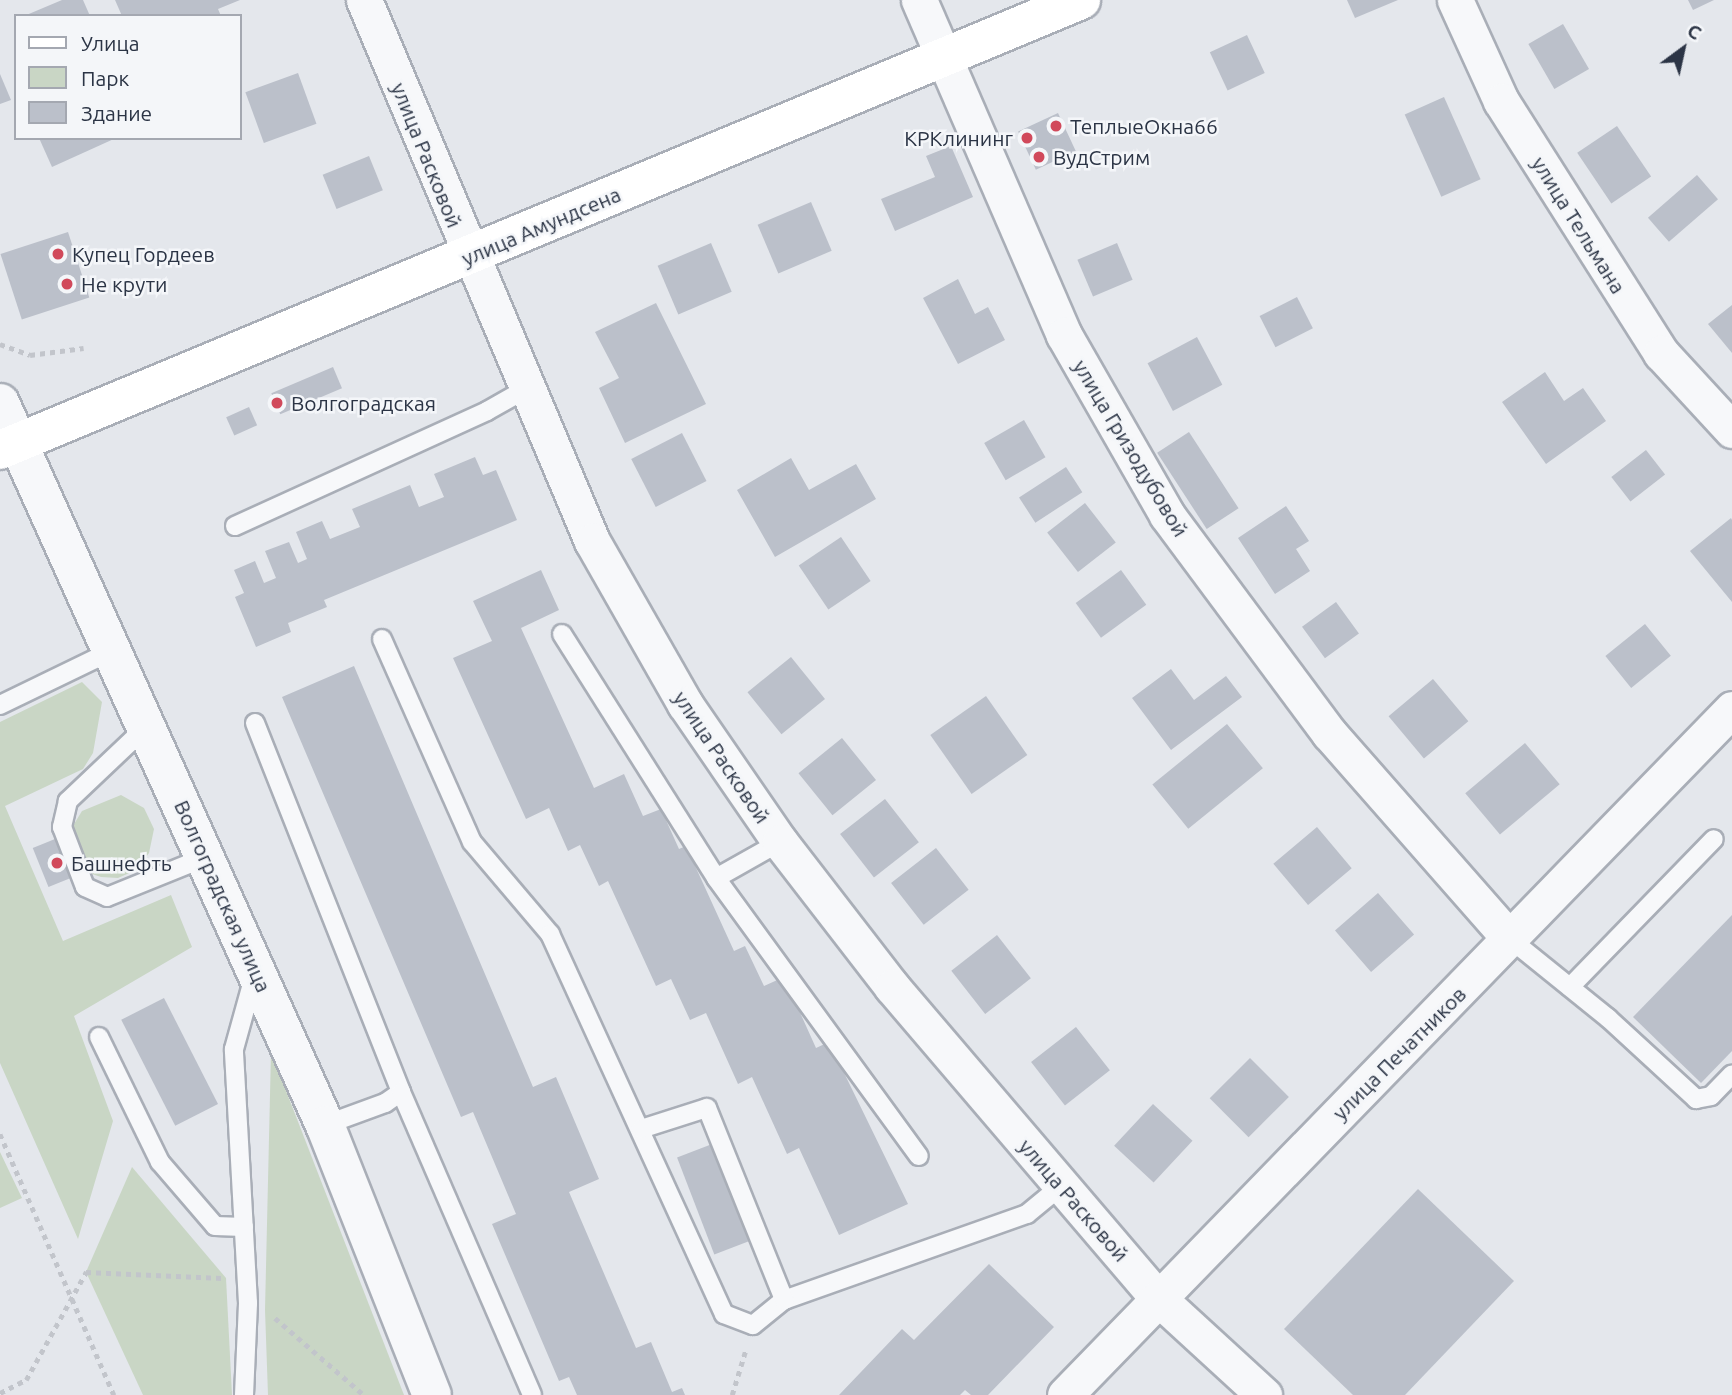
<!DOCTYPE html>
<html>
<head>
<meta charset="utf-8">
<style>
	body { margin:0 }
	#map { position:relative; width:1732px; height:1395px; overflow:hidden; background:#e4e7ec; font-family:Ubuntu,sans-serif }
	div>[style] { position:absolute }
	.green>* { inset:0; background:#c9d6c5 }
	.building>* { inset:0; background:#bbc0ca; transform-origin:0 0 }
	.path>* { height:4.5px; margin-top:-2.25px; transform-origin:0; background:repeating-linear-gradient(90deg,#c2c5cb 0 5px,transparent 0 10px) }
	.roads { filter:drop-shadow(2px 0 #a9aeb7) drop-shadow(-2px 0 #a9aeb7) drop-shadow(0 2px #a9aeb7) drop-shadow(0 -2px #a9aeb7) }
	.service>* { height:18px; margin:-9px; padding:0 9px; transform-origin:9px; border-radius:9px; background:#f7f8fa }
	.minor>* { height:35px; margin:-17.5px; padding:0 17.5px; transform-origin:17.5px; border-radius:17.5px; background:#f7f8fa }
	.tertiary>* { height:38px; margin:-19px; padding:0 19px; transform-origin:19px; border-radius:19px; background:#f7f8fa }
	.secondary>* { height:38px; margin:-19px; padding:0 19px; transform-origin:19px; border-radius:19px; background:#fff }
	.dots>* { width:19px; height:19px; translate:-50% -50%; box-sizing:border-box; border:4px solid #f4f6f9; border-radius:50% }
	span { translate:-50% -50%; white-space:nowrap; text-align:center; line-height:1.15; -webkit-text-stroke:5px #f4f6f9; paint-order:stroke }
	.poi-label { font-size:21px; color:#2b3445 }
	.left { translate:0 -50%; text-align:left }
	.right { translate:-100% -50%; text-align:right }
	.street-label { font-size:21px; color:#2b3445 }
	.legend { position:absolute; left:14px; top:14px; width:228px; height:126px; box-sizing:border-box; background:#f4f6f9; border:2px solid #a4a8b1; margin:0; padding:9px 12px; list-style:none; font-size:21px; color:#2b3445 }
	.legend li { display:flex; align-items:center; gap:14px; height:35px }
	.legend b { width:35px; border:2px solid #a4a8b1 }
	.north { position:absolute; left:1648px; top:14px; width:70px; height:70px; -webkit-text-stroke:5px #f4f6f9; paint-order:stroke; rotate:33deg; font-size:19px; font-weight:700; line-height:28px; text-align:center; color:#2b3445 }
	.north::after { content:''; display:block; margin:auto; width:24px; height:32px; background:#2b3445; clip-path:polygon(50% 0,100% 100%,50% 72%,0 100%) }
</style>
</head>
<body>
<div id="map">
	<div class="green">
		<div style="clip-path:polygon(82px 682px,102px 702px,93px 753px,83px 769px,5px 806px,63px 941px,171px 895px,192px 947px,74px 1016px,113px 1121px,78px 1239px,0 1063px,0 722px)"></div>
		<div style="clip-path:polygon(121px 795px,144px 808px,154px 829px,149px 853px,136px 870px,118px 878px,101px 877px,89px 873px,71px 829px,82px 811px)"></div>
		<div style="clip-path:polygon(271px 1052px,404px 1395px,268px 1395px,265px 1310px)"></div>
		<div style="clip-path:polygon(0 1152px,22px 1198px,0 1208px)"></div>
		<div style="clip-path:polygon(132px 1167px,226px 1278px,232px 1395px,143px 1395px,86px 1272px)"></div>
	</div>
	<div class="building">
		<div style="clip-path:polygon(62px 0,83px 0,90px 16px,24px 16px)"></div>
		<div style="clip-path:polygon(115px 0,240px 0,218px 9px,221px 16px,122px 16px)"></div>
		<div style="clip-path:polygon(1347px 0,1398px 0,1355px 18px)"></div>
		<div style="clip-path:polygon(1688px 0,1714px 0,1693px 10px)"></div>
		<div style="left:1563px;top:24px;width:52px;height:40px;rotate:60deg"></div>
		<div style="left:1247px;top:35px;width:42px;height:41px;rotate:65deg"></div>
		<div style="left:298px;top:73px;width:54px;height:56px;rotate:70deg"></div>
		<div style="clip-path:polygon(0 74px,11px 100px,0 104px)"></div>
		<div style="left:1444px;top:97px;width:90px;height:43px;rotate:66deg"></div>
		<div style="left:1058px;top:113px;width:42px;height:44px;rotate:65deg"></div>
		<div style="left:1617px;top:126px;width:61px;height:48px;rotate:56deg"></div>
		<div style="clip-path:polygon(39px 138px,116px 138px,52px 167px)"></div>
		<div style="clip-path:polygon(951px 146px,973px 197px,895px 231px,881px 199px,935px 177px,926px 156px)"></div>
		<div style="left:369px;top:156px;width:37px;height:50px;rotate:68deg"></div>
		<div style="left:1697px;top:175px;width:32px;height:65px;rotate:49deg"></div>
		<div style="left:811px;top:202px;width:53px;height:58px;rotate:67deg"></div>
		<div style="left:68px;top:232px;width:69px;height:71px;rotate:72deg"></div>
		<div style="left:711px;top:243px;width:53px;height:58px;rotate:67deg"></div>
		<div style="left:1117px;top:243px;width:40px;height:43px;rotate:67deg"></div>
		<div style="clip-path:polygon(958px 279px,975px 314px,988px 307px,1005px 340px,958px 364px,923px 298px)"></div>
		<div style="left:1297px;top:297px;width:35px;height:42px;rotate:63deg"></div>
		<div style="clip-path:polygon(656px 303px,706px 404px,625px 443px,599px 388px,619px 378px,595px 332px)"></div>
		<div style="clip-path:polygon(1732px 305px,1732px 353px,1708px 324px)"></div>
		<div style="left:1197px;top:337px;width:54px;height:56px;rotate:62deg"></div>
		<div style="left:333px;top:367px;width:23px;height:67px;rotate:67deg"></div>
		<div style="clip-path:polygon(1545px 372px,1564px 401px,1583px 388px,1606px 421px,1546px 464px,1502px 402px)"></div>
		<div style="left:249px;top:407px;width:20px;height:25px;rotate:66deg"></div>
		<div style="left:1024px;top:420px;width:43px;height:46px;rotate:60deg"></div>
		<div style="left:1189px;top:432px;width:91px;height:38px;rotate:57deg"></div>
		<div style="left:682px;top:433px;width:54px;height:57px;rotate:63deg"></div>
		<div style="left:1646px;top:450px;width:31px;height:44px;rotate:52deg"></div>
		<div style="clip-path:polygon(475px 457px,483px 475px,496px 470px,517px 520px,324px 600px,327px 607px,288px 623px,291px 632px,256px 647px,235px 597px,244px 593px,234px 570px,255px 561px,264px 583px,276px 578px,265px 551px,289px 542px,298px 563px,307px 559px,296px 532px,322px 521px,330px 539px,360px 527px,352px 509px,410px 485px,419px 507px,444px 497px,434px 474px)"></div>
		<div style="clip-path:polygon(791px 458px,809px 490px,856px 464px,876px 499px,775px 557px,737px 490px)"></div>
		<div style="left:1066px;top:467px;width:30px;height:56px;rotate:57deg"></div>
		<div style="left:1085px;top:503px;width:50px;height:48px;rotate:52deg"></div>
		<div style="clip-path:polygon(1286px 506px,1309px 541px,1296px 549px,1310px 571px,1275px 594px,1238px 538px)"></div>
		<div style="clip-path:polygon(1731px 518px,1732px 520px,1732px 602px,1690px 551px)"></div>
		<div style="left:841px;top:537px;width:53px;height:51px;rotate:56deg"></div>
		<div style="clip-path:polygon(541px 570px,559px 610px,521px 628px,594px 788px,624px 774px,643px 816px,661px 809px,679px 849px,686px 846px,734px 951px,745px 946px,764px 986px,784px 977px,816px 1048px,829px 1042px,908px 1204px,839px 1235px,799px 1148px,787px 1154px,752px 1077px,738px 1084px,706px 1013px,690px 1020px,671px 979px,656px 986px,608px 881px,599px 886px,580px 845px,568px 851px,549px 808px,526px 819px,453px 658px,492px 641px,473px 601px)"></div>
		<div style="left:1121px;top:570px;width:43px;height:56px;rotate:54deg"></div>
		<div style="left:1336px;top:602px;width:39px;height:42px;rotate:54deg"></div>
		<div style="left:1645px;top:624px;width:41px;height:51px;rotate:51deg"></div>
		<div style="left:791px;top:657px;width:54px;height:56px;rotate:51deg"></div>
		<div style="clip-path:polygon(354px 666px,533px 1087px,556px 1077px,599px 1179px,569px 1192px,636px 1348px,651px 1342px,672px 1392px,682px 1388px,685px 1395px,577px 1395px,569px 1377px,559px 1381px,492px 1224px,516px 1214px,473px 1112px,461px 1117px,282px 697px)"></div>
		<div style="clip-path:polygon(1171px 669px,1194px 700px,1226px 676px,1242px 697px,1171px 750px,1132px 698px)"></div>
		<div style="left:1433px;top:679px;width:55px;height:58px;rotate:50deg"></div>
		<div style="left:986px;top:696px;width:72px;height:68px;rotate:55deg"></div>
		<div style="left:1227px;top:724px;width:57px;height:96px;rotate:51deg"></div>
		<div style="left:842px;top:738px;width:54px;height:56px;rotate:51deg"></div>
		<div style="left:1525px;top:743px;width:54px;height:78px;rotate:50deg"></div>
		<div style="left:885px;top:799px;width:55px;height:57px;rotate:52deg"></div>
		<div style="left:1317px;top:827px;width:54px;height:57px;rotate:50deg"></div>
		<div style="left:55px;top:839px;width:42px;height:24px;rotate:68deg"></div>
		<div style="left:936px;top:848px;width:53px;height:57px;rotate:52deg"></div>
		<div style="left:1378px;top:893px;width:55px;height:57px;rotate:49deg"></div>
		<div style="clip-path:polygon(1732px 915px,1732px 1051px,1701px 1083px,1633px 1017px)"></div>
		<div style="left:997px;top:935px;width:55px;height:58px;rotate:52deg"></div>
		<div style="left:164px;top:998px;width:119px;height:48px;rotate:63deg"></div>
		<div style="left:1076px;top:1027px;width:55px;height:57px;rotate:52deg"></div>
		<div style="left:1250px;top:1058px;width:55px;height:57px;rotate:45deg"></div>
		<div style="left:1153px;top:1104px;width:54px;height:57px;rotate:43deg"></div>
		<div style="left:720px;top:1141px;width:104px;height:46px;rotate:69deg"></div>
		<div style="clip-path:polygon(1418px 1189px,1514px 1281px,1405px 1395px,1353px 1395px,1284px 1329px)"></div>
		<div style="clip-path:polygon(989px 1264px,1054px 1327px,988px 1395px,971px 1395px,965px 1390px,960px 1395px,839px 1395px,902px 1329px,914px 1340px)"></div>
	</div>
	<div class="path">
		<div style="left:0;top:344px;width:32px;rotate:20deg"></div>
		<div style="left:30px;top:355px;width:54px;rotate:-7.4deg"></div>
		<div style="left:0;top:1134px;width:285px;rotate:66.4deg"></div>
		<div style="left:275px;top:1318px;width:118px;rotate:40.9deg"></div>
		<div style="left:0;top:1393px;width:29px;rotate:-27deg"></div>
		<div style="left:26px;top:1380px;width:124px;rotate:-60.9deg"></div>
		<div style="left:86px;top:1272px;width:136px;rotate:2.5deg"></div>
		<div style="left:732px;top:1395px;width:48px;rotate:-73.1deg"></div>
	</div>
	<div class="roads">
		<div class="service">
			<div style="left:235px;top:526px;width:277px;rotate:-24.5deg"></div>
			<div style="left:487px;top:411px;width:45px;rotate:-29.4deg"></div>
			<div style="left:562px;top:634px;width:289px;rotate:57.7deg"></div>
			<div style="left:382px;top:639px;width:222px;rotate:66.1deg"></div>
			<div style="left:472px;top:842px;width:121px;rotate:49.7deg"></div>
			<div style="left:550px;top:934px;width:418px;rotate:65.4deg"></div>
			<div style="left:724px;top:1314px;width:31px;rotate:21deg"></div>
			<div style="left:753px;top:1325px;width:40px;rotate:-39deg"></div>
			<div style="left:784px;top:1300px;width:258px;rotate:-19.5deg"></div>
			<div style="left:1027px;top:1214px;width:44px;rotate:-39.5deg"></div>
			<div style="left:0;top:705px;width:127px;rotate:-25.8deg"></div>
			<div style="left:255px;top:723px;width:397px;rotate:68.4deg"></div>
			<div style="left:401px;top:1092px;width:19px;rotate:145deg"></div>
			<div style="left:385px;top:1103px;width:64px;rotate:159.9deg"></div>
			<div style="left:146px;top:727px;width:108px;rotate:136.5deg"></div>
			<div style="left:68px;top:801px;width:27px;rotate:103deg"></div>
			<div style="left:62px;top:827px;width:64px;rotate:69deg"></div>
			<div style="left:85px;top:887px;width:24px;rotate:24deg"></div>
			<div style="left:107px;top:897px;width:107px;rotate:-22deg"></div>
			<div style="left:780px;top:842px;width:73px;rotate:150.6deg"></div>
			<div style="left:716px;top:878px;width:344px;rotate:53.9deg"></div>
			<div style="left:1510px;top:939px;width:126px;rotate:38.9deg"></div>
			<div style="left:1608px;top:1018px;width:120px;rotate:42.6deg"></div>
			<div style="left:1696px;top:1099px;width:15px;rotate:-11deg"></div>
			<div style="left:1711px;top:1096px;width:30px;rotate:-46deg"></div>
			<div style="left:1570px;top:987px;width:206px;rotate:-45.8deg"></div>
			<div style="left:99px;top:1037px;width:139px;rotate:64deg"></div>
			<div style="left:160px;top:1162px;width:84px;rotate:49.3deg"></div>
			<div style="left:215px;top:1226px;width:29px;rotate:2deg"></div>
			<div style="left:401px;top:1092px;width:330px;rotate:66.6deg"></div>
			<div style="left:641px;top:1129px;width:69px;rotate:-17.7deg"></div>
			<div style="left:707px;top:1108px;width:207px;rotate:68.1deg"></div>
			<div style="left:244px;top:1395px;width:92px;rotate:-87.5deg"></div>
			<div style="left:248px;top:1303px;width:254px;rotate:-93.2deg"></div>
			<div style="left:234px;top:1049px;width:75px;rotate:-74.5deg"></div>
		</div>
		<div class="minor">
			<div style="left:364px;top:0;width:587px;rotate:67.15deg"></div>
			<div style="left:592px;top:541px;width:188px;rotate:60.3deg"></div>
			<div style="left:685px;top:704px;width:168px;rotate:55.5deg"></div>
			<div style="left:780px;top:842px;width:183px;rotate:52.3deg"></div>
			<div style="left:892px;top:987px;width:409px;rotate:49.5deg"></div>
			<div style="left:1158px;top:1298px;width:144px;rotate:42.5deg"></div>
			<div style="left:919px;top:0;width:365px;rotate:66.6deg"></div>
			<div style="left:1064px;top:335px;width:207px;rotate:60.2deg"></div>
			<div style="left:1167px;top:515px;width:272px;rotate:53.4deg"></div>
			<div style="left:1329px;top:733px;width:274px;rotate:48.7deg"></div>
			<div style="left:1455px;top:0;width:111px;rotate:65.5deg"></div>
			<div style="left:1501px;top:101px;width:299px;rotate:57.6deg"></div>
			<div style="left:1661px;top:353px;width:105px;rotate:47.3deg"></div>
			<div style="left:1065px;top:1395px;width:957px;rotate:-45.8deg"></div>
		</div>
		<div class="tertiary">
			<div style="left:0;top:403px;width:792px;rotate:65.77deg"></div>
			<div style="left:325px;top:1125px;width:290px;rotate:68.4deg"></div>
		</div>
		<div class="secondary">
			<div style="left:0;top:450px;width:1171px;rotate:-22.6deg"></div>
		</div>
	</div>
	<div class="dots">
		<div style="left:1056px;top:126px;background:#d1495b"></div>
		<div style="left:1027px;top:138px;background:#d1495b"></div>
		<div style="left:1039px;top:157px;background:#d1495b"></div>
		<div style="left:58px;top:254px;background:#d1495b"></div>
		<div style="left:67px;top:284px;background:#d1495b"></div>
		<div style="left:277px;top:403px;background:#d1495b"></div>
		<div style="left:57px;top:863px;background:#d1495b"></div>
	</div>
	<div class="poi-label">
		<span class="left" style="left:1070px;top:126px">ТеплыеОкна66</span>
		<span class="right" style="left:1013px;top:138px">КРКлининг</span>
		<span class="left" style="left:1053px;top:157px">ВудСтрим</span>
		<span class="left" style="left:72px;top:254px">Купец Гордеев</span>
		<span class="left" style="left:81px;top:284px">Не крути</span>
		<span class="left" style="left:291px;top:403px">Волгоградская</span>
		<span class="left" style="left:71px;top:863px">Башнефть</span>
	</div>
	<div class="street-label">
		<span style="left:427px;top:155px;rotate:68deg">улица Расковой</span>
		<span style="left:1579px;top:225px;rotate:58deg">улица Тельмана</span>
		<span style="left:541px;top:226px;rotate:-23deg">улица Амундсена</span>
		<span style="left:1131px;top:448px;rotate:59deg">улица Гризодубовой</span>
		<span style="left:722px;top:757px;rotate:56deg">улица Расковой</span>
		<span style="left:223px;top:896px;rotate:66deg">Волгоградская улица</span>
		<span style="left:1399px;top:1053px;rotate:-45deg">улица Печатников</span>
		<span style="left:1074px;top:1200px;rotate:49deg">улица Расковой</span>
	</div>
	<ul class="legend">
	<li><b style="height:9px;background:#fff"></b>Улица</li>
	<li><b style="height:19px;background:#c9d6c5"></b>Парк</li>
	<li><b style="height:19px;background:#bbc0ca"></b>Здание</li>
	</ul>
	<div class="north">С</div>
</div>
</body>
</html>
